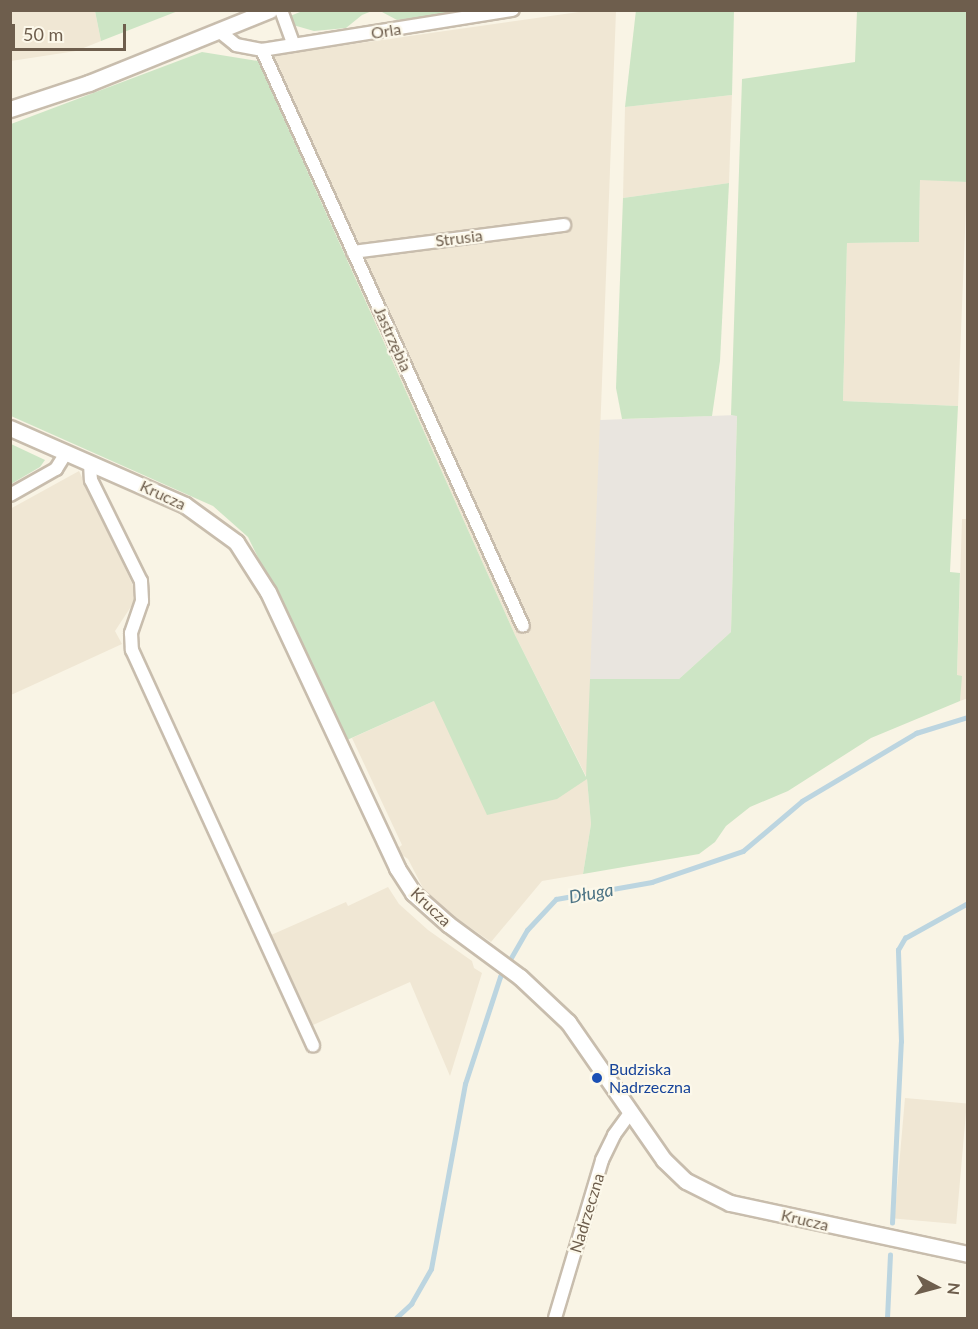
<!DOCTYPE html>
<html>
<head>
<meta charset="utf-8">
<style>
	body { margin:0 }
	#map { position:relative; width:978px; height:1329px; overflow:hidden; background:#f9f4e5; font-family:Lato,sans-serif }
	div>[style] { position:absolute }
	.residential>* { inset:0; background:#f0e7d4; transform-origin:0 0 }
	.industrial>* { inset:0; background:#e9e5df }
	.green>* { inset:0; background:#cde5c5 }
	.stream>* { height:4.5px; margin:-2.25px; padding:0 2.25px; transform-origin:2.25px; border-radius:2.25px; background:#bcd5e0 }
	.roads { filter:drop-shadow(2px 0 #c8bdad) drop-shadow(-2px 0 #c8bdad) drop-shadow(0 2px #c8bdad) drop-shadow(0 -2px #c8bdad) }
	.minor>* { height:12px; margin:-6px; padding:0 6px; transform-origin:6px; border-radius:6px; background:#fff }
	.tertiary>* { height:15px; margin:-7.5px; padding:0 7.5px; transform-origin:7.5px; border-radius:7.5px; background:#fff }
	.dots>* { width:16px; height:16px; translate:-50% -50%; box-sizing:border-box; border:3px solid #fcf8ea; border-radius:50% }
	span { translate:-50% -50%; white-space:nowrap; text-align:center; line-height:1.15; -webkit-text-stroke:4.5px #fcf8ea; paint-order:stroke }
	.street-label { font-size:16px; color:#6e5e4d }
	.transit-label { font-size:16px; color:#164399 }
	.left { translate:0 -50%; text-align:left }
	.water-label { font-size:18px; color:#4d7485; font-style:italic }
	.frame { position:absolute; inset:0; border:12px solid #6e5e4d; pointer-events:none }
	.north { position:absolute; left:906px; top:1257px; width:60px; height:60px; -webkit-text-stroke:4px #fcf8ea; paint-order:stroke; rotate:96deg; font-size:16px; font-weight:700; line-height:24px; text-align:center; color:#6e5e4d }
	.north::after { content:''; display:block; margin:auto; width:21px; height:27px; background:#6e5e4d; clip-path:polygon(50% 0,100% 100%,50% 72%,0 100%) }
	.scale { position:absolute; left:12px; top:24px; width:114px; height:27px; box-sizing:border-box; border:3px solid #6e5e4d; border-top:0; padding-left:8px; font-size:18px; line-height:21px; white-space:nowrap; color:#6e5e4d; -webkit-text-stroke:4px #fcf8ea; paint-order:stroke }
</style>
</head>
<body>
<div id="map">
	<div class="residential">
		<div style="clip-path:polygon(11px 11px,95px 11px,101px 41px,76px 51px,11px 61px)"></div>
		<div style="clip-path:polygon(586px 11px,616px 11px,587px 779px,591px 824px,583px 874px,542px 881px,491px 942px,439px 906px,424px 890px,408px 859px,402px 855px,398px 848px,402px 845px,352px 738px,434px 701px,587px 778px,515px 635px,258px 61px,276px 55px)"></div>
		<div style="clip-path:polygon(732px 95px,729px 183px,623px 198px,625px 107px)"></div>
		<div style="clip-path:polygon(920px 179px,967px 182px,958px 406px,843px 401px,847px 243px,919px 242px)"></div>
		<div style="clip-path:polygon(79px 471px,138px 596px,115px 631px,122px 644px,11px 695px,10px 509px)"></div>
		<div style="clip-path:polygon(967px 486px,968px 698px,960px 701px,961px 676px,957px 676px,962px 519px,966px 519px)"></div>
		<div style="clip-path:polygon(388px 887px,399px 904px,428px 930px,472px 961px,474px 968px,482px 973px,450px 1076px,410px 982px,313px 1025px,271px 935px,346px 902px,348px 906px)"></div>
		<div style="left:905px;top:1098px;width:62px;height:121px;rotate:5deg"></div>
	</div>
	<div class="industrial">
		<div style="clip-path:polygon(737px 415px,731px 632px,679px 679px,590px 679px,600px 420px)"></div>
	</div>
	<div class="green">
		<div style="clip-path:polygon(305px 10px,466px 11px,397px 20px,382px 12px,372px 11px,362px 15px,346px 28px,314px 31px,293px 25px,290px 16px)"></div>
		<div style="clip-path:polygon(636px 10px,734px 11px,732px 95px,625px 107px)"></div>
		<div style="clip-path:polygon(95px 11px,95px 10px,178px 11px,101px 41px)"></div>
		<div style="clip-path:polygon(857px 11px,967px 11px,967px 182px,920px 180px,919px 242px,847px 243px,843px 401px,958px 406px,950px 572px,960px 573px,957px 675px,962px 676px,960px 701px,871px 738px,788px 791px,750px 807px,726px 826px,715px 842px,699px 854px,583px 874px,591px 824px,587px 779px,557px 799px,487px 815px,434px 701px,347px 740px,248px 537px,213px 506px,11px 416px,11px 124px,202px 52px,258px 61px,515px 635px,586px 777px,590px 679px,679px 679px,731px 632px,737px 416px,731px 415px,742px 79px,855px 62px)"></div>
		<div style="clip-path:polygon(729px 183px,720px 361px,712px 416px,622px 419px,616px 388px,623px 198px)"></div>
		<div style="clip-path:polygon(11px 444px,45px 460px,40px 467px,11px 484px)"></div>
	</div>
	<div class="stream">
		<div style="left:892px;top:1223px;width:181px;rotate:-87.2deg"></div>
		<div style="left:901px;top:1042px;width:92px;rotate:-91.9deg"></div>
		<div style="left:898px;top:950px;width:14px;rotate:-60deg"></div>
		<div style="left:905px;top:938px;width:72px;rotate:-29.1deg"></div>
		<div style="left:396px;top:1318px;width:21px;rotate:-43deg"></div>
		<div style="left:411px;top:1304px;width:40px;rotate:-60.3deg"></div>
		<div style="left:431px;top:1269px;width:188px;rotate:-79.6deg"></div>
		<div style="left:465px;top:1084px;width:113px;rotate:-71.9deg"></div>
		<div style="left:500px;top:977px;width:54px;rotate:-60.1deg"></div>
		<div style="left:527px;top:930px;width:42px;rotate:-46.9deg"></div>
		<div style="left:556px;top:899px;width:97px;rotate:-10deg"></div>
		<div style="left:652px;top:882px;width:96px;rotate:-18.8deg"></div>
		<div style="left:743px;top:851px;width:77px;rotate:-40.3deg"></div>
		<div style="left:802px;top:801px;width:133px;rotate:-30.8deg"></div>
		<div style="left:916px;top:733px;width:54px;rotate:-17.1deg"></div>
		<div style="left:887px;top:1318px;width:63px;rotate:-87.3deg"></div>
	</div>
	<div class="roads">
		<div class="minor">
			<div style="left:281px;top:10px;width:37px;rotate:70deg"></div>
			<div style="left:219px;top:31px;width:22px;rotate:39deg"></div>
			<div style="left:236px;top:45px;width:26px;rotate:11deg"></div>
			<div style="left:262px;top:50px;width:254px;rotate:-9.1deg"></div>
			<div style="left:262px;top:50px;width:632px;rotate:65.62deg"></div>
			<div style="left:353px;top:252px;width:213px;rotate:-7.3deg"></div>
			<div style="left:90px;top:463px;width:17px;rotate:87deg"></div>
			<div style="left:91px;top:480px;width:113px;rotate:63.7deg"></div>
			<div style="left:141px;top:581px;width:20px;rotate:87deg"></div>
			<div style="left:142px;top:601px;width:34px;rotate:109deg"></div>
			<div style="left:131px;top:633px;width:17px;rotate:87deg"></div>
			<div style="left:132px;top:650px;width:435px;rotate:65.4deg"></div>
			<div style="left:10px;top:495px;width:53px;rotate:-29.5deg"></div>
			<div style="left:56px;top:469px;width:19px;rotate:-58deg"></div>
			<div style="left:555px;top:1318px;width:165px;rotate:-73.4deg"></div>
			<div style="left:602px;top:1160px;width:28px;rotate:-64deg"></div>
			<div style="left:614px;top:1135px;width:27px;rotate:-54deg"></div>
		</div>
		<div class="tertiary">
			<div style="left:10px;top:109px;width:83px;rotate:-18.2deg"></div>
			<div style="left:89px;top:83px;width:195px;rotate:-22deg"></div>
			<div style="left:10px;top:428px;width:191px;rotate:23.7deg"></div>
			<div style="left:185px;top:505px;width:63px;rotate:36deg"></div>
			<div style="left:236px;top:542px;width:59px;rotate:57.4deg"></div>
			<div style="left:268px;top:592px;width:305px;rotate:64.9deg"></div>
			<div style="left:397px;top:868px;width:30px;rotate:57deg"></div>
			<div style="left:413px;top:893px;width:47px;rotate:41.5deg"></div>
			<div style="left:448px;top:924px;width:89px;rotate:36.4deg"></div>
			<div style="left:520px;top:977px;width:66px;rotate:43.2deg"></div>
			<div style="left:568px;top:1022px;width:168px;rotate:55.2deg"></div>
			<div style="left:664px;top:1160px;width:30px;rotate:44deg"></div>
			<div style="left:686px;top:1181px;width:49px;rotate:26.6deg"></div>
			<div style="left:730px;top:1203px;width:243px;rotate:12.1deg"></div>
		</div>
	</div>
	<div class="dots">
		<div style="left:597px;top:1078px;background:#1a4fb4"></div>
	</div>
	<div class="street-label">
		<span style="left:386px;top:31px;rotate:-9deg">Orla</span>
		<span style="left:459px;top:238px;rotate:-7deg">Strusia</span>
		<span style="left:393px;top:339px;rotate:66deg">Jastrzębia</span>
		<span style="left:163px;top:495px;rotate:25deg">Krucza</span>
		<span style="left:431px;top:907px;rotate:43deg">Krucza</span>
		<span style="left:587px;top:1213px;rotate:-73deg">Nadrzeczna</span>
		<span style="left:805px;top:1220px;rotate:13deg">Krucza</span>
	</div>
	<div class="transit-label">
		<span class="left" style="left:609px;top:1078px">Budziska<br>Nadrzeczna</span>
	</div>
	<div class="water-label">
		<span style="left:591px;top:893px;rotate:-10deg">Długa</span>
	</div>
	<div class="frame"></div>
	<div class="north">N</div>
	<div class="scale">50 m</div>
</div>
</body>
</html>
